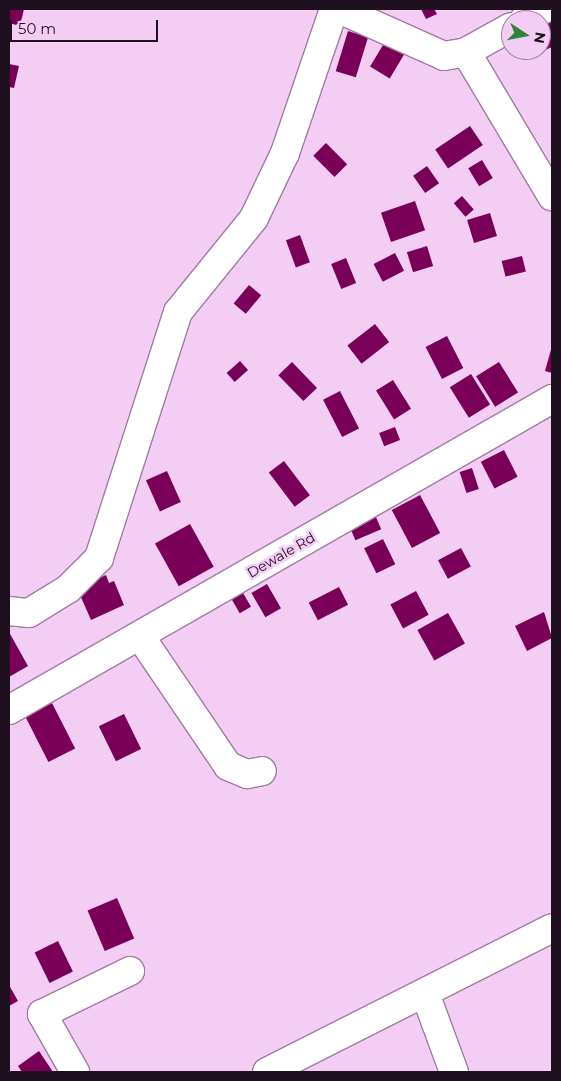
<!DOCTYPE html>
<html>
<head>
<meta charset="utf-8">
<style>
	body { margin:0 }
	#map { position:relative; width:561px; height:1081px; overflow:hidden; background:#f3cdf4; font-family:Montserrat,sans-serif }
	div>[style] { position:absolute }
	.building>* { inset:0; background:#790056; transform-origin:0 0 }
	.roads { filter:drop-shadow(1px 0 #9f7ca0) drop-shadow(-1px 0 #9f7ca0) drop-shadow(0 1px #9f7ca0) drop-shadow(0 -1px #9f7ca0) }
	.minor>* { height:28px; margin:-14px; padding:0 14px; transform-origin:14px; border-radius:14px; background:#fff }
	span { translate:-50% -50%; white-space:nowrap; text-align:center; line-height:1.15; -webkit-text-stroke:5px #f3cdf4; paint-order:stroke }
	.street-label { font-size:14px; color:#1e101e }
	.frame { position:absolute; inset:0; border:10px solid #1e101e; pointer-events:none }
	.north { position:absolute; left:501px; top:10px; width:50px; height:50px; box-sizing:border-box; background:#f3cdf4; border:1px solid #9e819e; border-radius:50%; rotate:101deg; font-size:14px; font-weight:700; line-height:20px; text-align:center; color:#1e101e }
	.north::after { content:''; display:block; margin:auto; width:18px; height:22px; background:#2c8637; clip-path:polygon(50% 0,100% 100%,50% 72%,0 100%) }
	.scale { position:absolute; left:10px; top:20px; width:148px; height:22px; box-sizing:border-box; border:2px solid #1e101e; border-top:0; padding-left:6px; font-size:15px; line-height:18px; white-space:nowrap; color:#1e101e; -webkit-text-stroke:4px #f3cdf4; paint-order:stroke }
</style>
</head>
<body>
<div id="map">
	<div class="building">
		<div style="clip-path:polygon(9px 9px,24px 9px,20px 26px,9px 23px)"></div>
		<div style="clip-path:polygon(421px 9px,434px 9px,437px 14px,426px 19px)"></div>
		<div style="clip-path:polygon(552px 18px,552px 47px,545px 50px,541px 22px)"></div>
		<div style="left:348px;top:31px;width:21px;height:42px;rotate:17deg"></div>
		<div style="left:386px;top:40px;width:23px;height:31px;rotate:31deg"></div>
		<div style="clip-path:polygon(9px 64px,19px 66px,14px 88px,9px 87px)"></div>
		<div style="left:470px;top:126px;width:23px;height:42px;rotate:56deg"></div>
		<div style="left:326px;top:143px;width:30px;height:18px;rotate:45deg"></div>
		<div style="left:482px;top:160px;width:21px;height:16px;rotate:59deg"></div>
		<div style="left:427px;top:166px;width:21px;height:17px;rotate:55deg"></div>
		<div style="left:462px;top:196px;width:18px;height:11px;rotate:49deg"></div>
		<div style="left:415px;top:201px;width:31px;height:36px;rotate:71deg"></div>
		<div style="left:490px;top:213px;width:24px;height:24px;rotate:73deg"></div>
		<div style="left:300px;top:235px;width:29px;height:15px;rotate:70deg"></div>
		<div style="left:427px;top:246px;width:21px;height:21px;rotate:73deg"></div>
		<div style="left:395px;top:253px;width:20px;height:24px;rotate:63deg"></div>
		<div style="left:522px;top:256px;width:16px;height:21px;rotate:76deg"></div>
		<div style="left:346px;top:258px;width:27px;height:16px;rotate:68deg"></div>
		<div style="left:249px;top:285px;width:16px;height:24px;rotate:40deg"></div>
		<div style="left:375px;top:324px;width:23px;height:35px;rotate:52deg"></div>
		<div style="left:447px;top:336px;width:36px;height:24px;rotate:63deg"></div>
		<div style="clip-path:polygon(552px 346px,552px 373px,545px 371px)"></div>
		<div style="left:240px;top:361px;width:12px;height:18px;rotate:48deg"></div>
		<div style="left:292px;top:362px;width:36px;height:19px;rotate:46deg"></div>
		<div style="left:499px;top:362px;width:36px;height:27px;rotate:58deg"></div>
		<div style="left:471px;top:374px;width:36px;height:25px;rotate:58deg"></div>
		<div style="left:393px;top:380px;width:34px;height:20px;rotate:58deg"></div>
		<div style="left:340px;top:391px;width:42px;height:19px;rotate:63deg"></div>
		<div style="left:395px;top:427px;width:14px;height:17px;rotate:69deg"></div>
		<div style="left:504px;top:450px;width:30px;height:26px;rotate:63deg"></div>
		<div style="left:284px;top:461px;width:43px;height:19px;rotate:53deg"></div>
		<div style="left:472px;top:468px;width:22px;height:13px;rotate:72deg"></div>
		<div style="left:167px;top:471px;width:34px;height:23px;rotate:66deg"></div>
		<div style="left:420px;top:495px;width:43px;height:32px;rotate:62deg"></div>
		<div style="left:373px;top:510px;width:21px;height:28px;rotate:67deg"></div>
		<div style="left:190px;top:524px;width:49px;height:40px;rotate:61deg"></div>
		<div style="left:383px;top:539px;width:28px;height:21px;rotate:64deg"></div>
		<div style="left:461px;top:548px;width:21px;height:26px;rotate:62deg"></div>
		<div style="clip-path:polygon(106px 575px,109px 583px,114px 581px,124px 605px,91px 620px,77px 588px)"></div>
		<div style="left:267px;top:584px;width:28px;height:18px;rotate:60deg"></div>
		<div style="left:239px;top:586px;width:24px;height:13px;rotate:60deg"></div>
		<div style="left:339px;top:587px;width:20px;height:34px;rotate:63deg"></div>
		<div style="left:416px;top:591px;width:27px;height:29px;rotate:62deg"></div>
		<div style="clip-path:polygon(544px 612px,552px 638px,527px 651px,515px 626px)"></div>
		<div style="left:448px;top:613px;width:35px;height:35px;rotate:61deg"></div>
		<div style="clip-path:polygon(9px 632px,28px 666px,9px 677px)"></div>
		<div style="left:52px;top:703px;width:51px;height:30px;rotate:63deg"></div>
		<div style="left:124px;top:714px;width:39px;height:28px;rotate:64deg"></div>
		<div style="left:117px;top:898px;width:44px;height:32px;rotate:67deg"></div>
		<div style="left:58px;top:941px;width:34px;height:26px;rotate:64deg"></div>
		<div style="clip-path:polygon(9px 985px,18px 1001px,9px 1006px)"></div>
		<div style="clip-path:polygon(39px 1051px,53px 1072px,22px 1072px,18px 1066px)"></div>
	</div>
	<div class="roads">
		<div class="minor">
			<div style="left:339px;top:9px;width:115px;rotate:24.1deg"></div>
			<div style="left:444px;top:56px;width:22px;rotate:-10deg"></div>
			<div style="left:466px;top:52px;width:51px;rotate:-29.1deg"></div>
			<div style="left:524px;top:20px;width:23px;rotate:-29deg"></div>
			<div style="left:466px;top:52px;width:168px;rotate:59.2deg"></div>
			<div style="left:9px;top:611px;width:20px;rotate:6deg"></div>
			<div style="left:29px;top:613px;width:46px;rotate:-31.6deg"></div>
			<div style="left:68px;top:589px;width:44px;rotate:-45deg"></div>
			<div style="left:99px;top:558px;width:258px;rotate:-72.2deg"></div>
			<div style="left:178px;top:312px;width:121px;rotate:-51deg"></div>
			<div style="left:254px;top:218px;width:72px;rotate:-64.5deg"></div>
			<div style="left:285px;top:153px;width:152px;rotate:-71.2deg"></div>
			<div style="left:140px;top:636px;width:157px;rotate:55.9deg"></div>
			<div style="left:228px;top:766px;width:21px;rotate:23deg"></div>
			<div style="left:247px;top:774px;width:15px;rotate:-11deg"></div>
			<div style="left:9px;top:710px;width:626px;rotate:-29.8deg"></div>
			<div style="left:426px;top:996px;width:81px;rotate:69.8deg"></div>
			<div style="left:75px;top:1072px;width:67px;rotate:-119.6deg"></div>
			<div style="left:42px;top:1014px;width:98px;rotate:-26deg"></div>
			<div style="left:267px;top:1072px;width:319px;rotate:-26.8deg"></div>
		</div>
	</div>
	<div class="street-label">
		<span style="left:281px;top:555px;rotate:-30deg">Dewale Rd</span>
	</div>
	<div class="frame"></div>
	<div class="north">N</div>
	<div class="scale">50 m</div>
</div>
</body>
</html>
